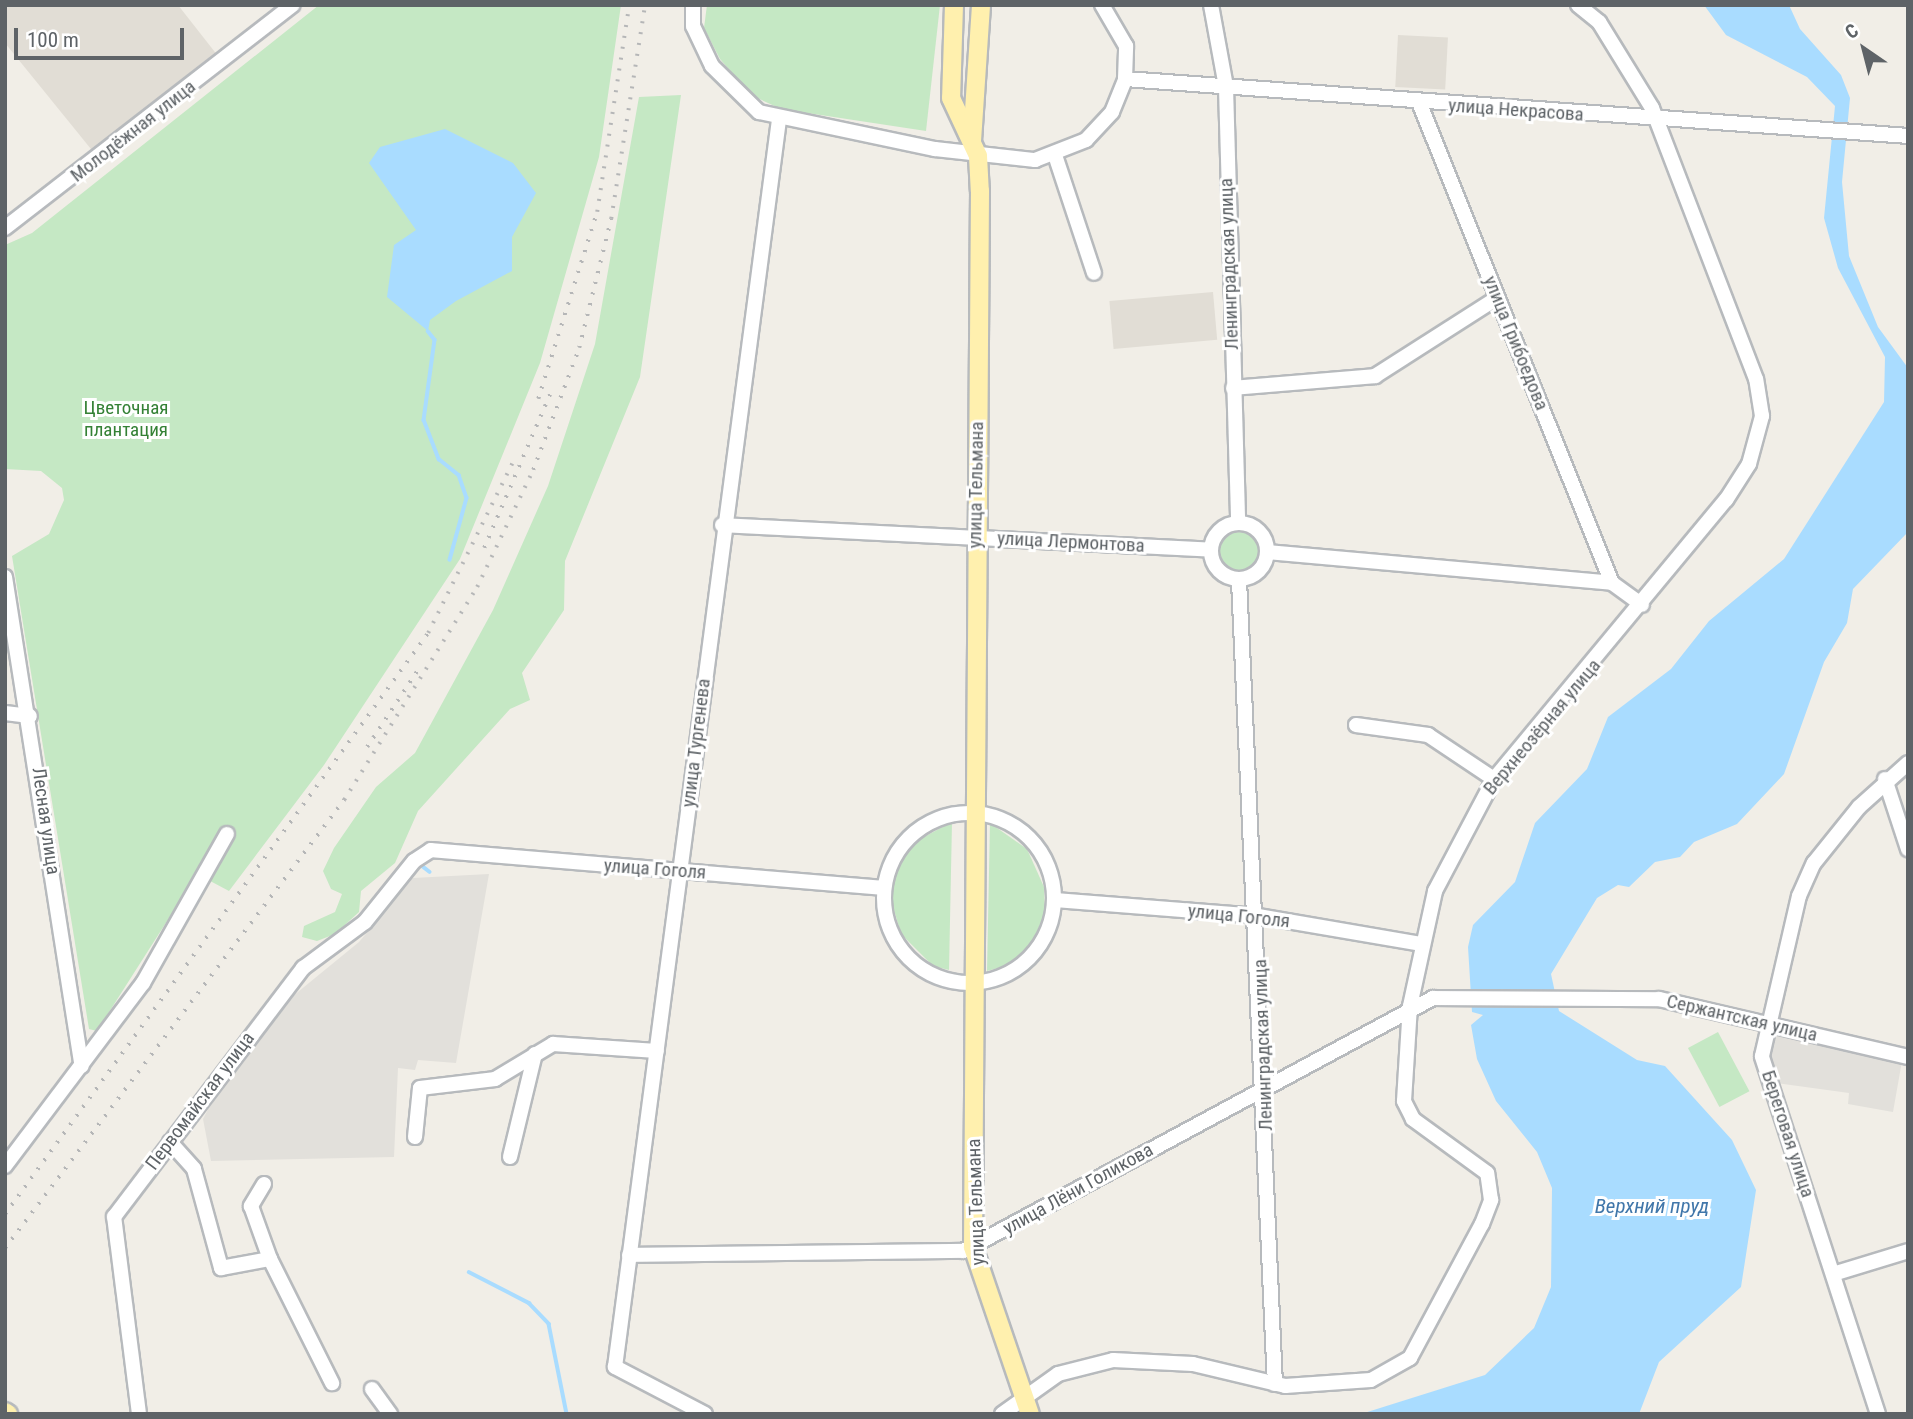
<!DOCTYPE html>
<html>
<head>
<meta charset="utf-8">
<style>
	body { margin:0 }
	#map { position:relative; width:1913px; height:1419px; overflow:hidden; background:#f1eee7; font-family:"Roboto Condensed",sans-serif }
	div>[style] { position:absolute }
	.industrial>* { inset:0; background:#e2e0db }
	.education>* { inset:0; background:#e1ddd5; transform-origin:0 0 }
	.green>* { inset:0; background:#c5e8c4; transform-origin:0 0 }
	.round { border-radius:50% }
	.water>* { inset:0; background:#a9dcff }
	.stream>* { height:3.5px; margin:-1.75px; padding:0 1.75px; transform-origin:1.75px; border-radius:1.75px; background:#a9dcff }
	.roads { filter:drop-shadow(2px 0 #b7babd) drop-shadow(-2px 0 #b7babd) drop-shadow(0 2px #b7babd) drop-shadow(0 -2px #b7babd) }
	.minor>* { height:14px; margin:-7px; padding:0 7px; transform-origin:7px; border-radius:7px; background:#fff }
	.minor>.ring { margin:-7px; padding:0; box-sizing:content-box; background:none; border:14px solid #fff; border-radius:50% }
	.major>* { height:18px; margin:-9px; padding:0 9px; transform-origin:9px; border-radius:9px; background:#fff0ae }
	.rail>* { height:3.5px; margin-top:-1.75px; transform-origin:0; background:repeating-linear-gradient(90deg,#b5b6b7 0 2px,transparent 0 11px) }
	span { translate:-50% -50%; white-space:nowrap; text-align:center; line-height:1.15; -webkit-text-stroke:6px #fff; paint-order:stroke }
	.street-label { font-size:19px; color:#5e6367 }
	.park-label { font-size:19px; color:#348135 }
	.water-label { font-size:21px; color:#4177aa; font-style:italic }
	.frame { position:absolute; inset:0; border:7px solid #5e6367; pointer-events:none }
	.north { position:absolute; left:1829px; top:14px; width:70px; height:70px; -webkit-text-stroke:5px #fff; paint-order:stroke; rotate:325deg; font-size:19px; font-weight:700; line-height:28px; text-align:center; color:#5e6367 }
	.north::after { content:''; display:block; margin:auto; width:24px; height:32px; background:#5e6367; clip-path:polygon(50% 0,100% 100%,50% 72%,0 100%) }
	.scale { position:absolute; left:14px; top:28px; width:170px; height:32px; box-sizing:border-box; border:4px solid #5e6367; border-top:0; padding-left:9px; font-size:21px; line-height:24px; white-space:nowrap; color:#5e6367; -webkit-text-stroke:5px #fff; paint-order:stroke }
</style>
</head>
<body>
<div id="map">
	<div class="industrial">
		<div style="clip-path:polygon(489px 874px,456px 1063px,418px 1060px,415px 1070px,398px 1068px,394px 1157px,211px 1161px,203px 1119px,229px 1069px,293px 996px,359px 942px,413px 878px)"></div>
		<div style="clip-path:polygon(1776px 1031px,1902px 1061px,1893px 1112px,1848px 1104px,1849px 1093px,1777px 1083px,1768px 1056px)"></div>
	</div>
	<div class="education">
		<div style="clip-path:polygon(5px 5px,178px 5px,218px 56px,95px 154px,5px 43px)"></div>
		<div style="left:1398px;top:35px;width:50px;height:52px;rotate:3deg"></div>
		<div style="left:1213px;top:292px;width:48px;height:104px;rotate:85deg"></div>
	</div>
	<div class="green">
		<div style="clip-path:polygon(319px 5px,621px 5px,599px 157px,540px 363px,460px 559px,324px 765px,229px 891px,197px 874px,97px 1031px,89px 1029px,12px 556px,49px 534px,64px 500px,62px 488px,41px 471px,5px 469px,5px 245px,32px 233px)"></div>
		<div style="clip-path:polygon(707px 5px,940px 5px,926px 131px,781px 109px,751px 95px,720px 59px,704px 28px)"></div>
		<div style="clip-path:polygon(681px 95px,640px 377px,565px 561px,564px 610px,522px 673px,530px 700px,510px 709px,418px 811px,395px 863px,361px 891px,359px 912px,335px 934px,317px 941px,302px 937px,304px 926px,335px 912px,342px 894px,331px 889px,323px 871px,334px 848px,376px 787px,415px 753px,493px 610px,548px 486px,595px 344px,639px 97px)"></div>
		<div class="round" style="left:1219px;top:532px;width:40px;height:40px"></div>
		<div style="clip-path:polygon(952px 822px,949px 970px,933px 966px,901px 934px,887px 886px,907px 846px)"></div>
		<div style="clip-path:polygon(990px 823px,1027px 849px,1044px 887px,1045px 912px,1032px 944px,1013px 964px,987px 971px)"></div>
		<div style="left:1718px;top:1032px;width:67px;height:34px;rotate:62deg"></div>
	</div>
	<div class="water">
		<div style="clip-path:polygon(1704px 5px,1789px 5px,1800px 29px,1841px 75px,1850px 98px,1842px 182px,1849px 256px,1878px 327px,1908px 368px,1908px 532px,1853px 589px,1847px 623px,1824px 662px,1784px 774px,1737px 824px,1694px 842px,1680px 857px,1655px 862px,1629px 887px,1618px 885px,1597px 898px,1551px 974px,1559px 1011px,1637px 1060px,1665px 1066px,1732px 1140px,1756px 1190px,1741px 1287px,1659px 1362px,1639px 1414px,1361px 1414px,1485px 1375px,1534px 1328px,1551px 1287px,1552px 1188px,1537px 1152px,1496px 1101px,1477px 1059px,1471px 1025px,1483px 1015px,1472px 1012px,1468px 947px,1473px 925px,1515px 882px,1535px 823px,1587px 769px,1608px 717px,1671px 669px,1709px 621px,1784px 559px,1884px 402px,1885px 357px,1838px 268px,1824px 218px,1835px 106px,1807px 77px,1726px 35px)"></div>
		<div style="clip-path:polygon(445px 129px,513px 163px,536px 193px,512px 237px,512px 271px,456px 301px,430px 320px,428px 331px,387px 297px,394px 245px,416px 230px,369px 163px,380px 147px)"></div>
	</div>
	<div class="stream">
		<div style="left:428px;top:331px;width:11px;rotate:52deg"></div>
		<div style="left:435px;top:340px;width:81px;rotate:97.8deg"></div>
		<div style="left:424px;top:420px;width:42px;rotate:69deg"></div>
		<div style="left:439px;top:459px;width:26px;rotate:39deg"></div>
		<div style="left:459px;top:475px;width:24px;rotate:71deg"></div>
		<div style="left:467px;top:498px;width:64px;rotate:105.3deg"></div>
		<div style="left:421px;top:865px;width:11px;rotate:38deg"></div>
		<div style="left:469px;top:1272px;width:68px;rotate:27.3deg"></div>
		<div style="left:529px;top:1303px;width:29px;rotate:46deg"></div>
		<div style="left:549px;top:1324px;width:92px;rotate:78.7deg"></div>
	</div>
	<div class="roads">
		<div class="minor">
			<div style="left:693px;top:5px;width:21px;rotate:90deg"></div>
			<div style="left:693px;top:26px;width:44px;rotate:64.6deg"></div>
			<div style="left:712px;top:66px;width:66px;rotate:44.4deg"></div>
			<div style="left:759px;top:112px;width:180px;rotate:11.9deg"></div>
			<div style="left:935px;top:149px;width:101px;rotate:6.3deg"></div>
			<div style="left:1035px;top:160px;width:55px;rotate:-21.4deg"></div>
			<div style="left:1086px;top:140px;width:38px;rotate:-47deg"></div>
			<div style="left:1112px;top:112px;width:35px;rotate:-68deg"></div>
			<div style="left:1125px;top:79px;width:33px;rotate:-88deg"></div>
			<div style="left:1126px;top:46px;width:48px;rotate:-120.3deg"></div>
			<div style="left:1211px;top:5px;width:83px;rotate:79.6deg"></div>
			<div style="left:1226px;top:87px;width:436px;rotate:88.4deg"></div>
			<div style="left:1125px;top:79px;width:785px;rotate:4.16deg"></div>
			<div style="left:1419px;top:102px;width:518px;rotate:68.14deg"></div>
			<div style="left:1055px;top:155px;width:124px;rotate:71.7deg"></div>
			<div style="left:5px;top:228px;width:364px;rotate:-37.8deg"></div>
			<div style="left:1233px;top:388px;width:143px;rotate:-4.8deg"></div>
			<div style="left:1375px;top:376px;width:145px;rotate:-32.6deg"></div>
			<div class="ring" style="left:1211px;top:523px;width:42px;height:42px"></div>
			<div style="left:722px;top:525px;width:489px;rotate:2.9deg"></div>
			<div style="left:1267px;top:552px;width:346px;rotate:5.1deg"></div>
			<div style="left:1612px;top:583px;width:37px;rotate:36deg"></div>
			<div style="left:5px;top:577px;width:495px;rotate:81.1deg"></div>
			<div style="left:1239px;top:580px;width:805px;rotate:87.44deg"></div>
			<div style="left:5px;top:713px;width:25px;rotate:7deg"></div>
			<div style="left:1356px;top:725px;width:73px;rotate:7.9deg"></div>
			<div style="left:1428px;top:735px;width:79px;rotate:33.7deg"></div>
			<div style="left:1885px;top:779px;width:74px;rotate:71.8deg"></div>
			<div class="ring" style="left:884px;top:813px;width:156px;height:156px"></div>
			<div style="left:1055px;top:900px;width:204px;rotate:4.5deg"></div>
			<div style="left:1258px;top:916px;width:165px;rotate:9.7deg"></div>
			<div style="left:415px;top:1137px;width:49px;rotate:-84.2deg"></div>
			<div style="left:420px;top:1088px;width:76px;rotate:-6.8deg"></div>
			<div style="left:495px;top:1079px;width:68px;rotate:-31.1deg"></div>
			<div style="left:553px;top:1044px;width:104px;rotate:3.9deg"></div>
			<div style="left:170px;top:1142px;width:36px;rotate:48deg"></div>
			<div style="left:194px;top:1169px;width:103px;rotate:74.7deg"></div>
			<div style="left:221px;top:1268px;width:50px;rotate:-10.4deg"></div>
			<div style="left:270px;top:1259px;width:139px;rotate:63.4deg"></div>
			<div style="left:510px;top:1157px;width:106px;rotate:-76.4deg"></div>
			<div style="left:5px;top:1166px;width:229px;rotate:-53deg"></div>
			<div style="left:143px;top:983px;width:171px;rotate:-60.6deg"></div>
			<div style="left:264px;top:1184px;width:26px;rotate:121deg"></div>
			<div style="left:251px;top:1206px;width:56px;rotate:70.3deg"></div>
			<div style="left:629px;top:1255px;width:334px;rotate:-0.7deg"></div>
			<div style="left:963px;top:1251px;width:534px;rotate:-28.29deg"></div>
			<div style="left:1433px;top:998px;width:226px;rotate:0.3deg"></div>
			<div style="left:1659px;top:999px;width:256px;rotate:13.1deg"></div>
			<div style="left:1833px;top:1274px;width:78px;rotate:-17deg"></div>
			<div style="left:372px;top:1389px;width:31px;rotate:54deg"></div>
			<div style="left:139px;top:1414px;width:199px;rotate:-97.2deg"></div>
			<div style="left:114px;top:1217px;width:313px;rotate:-52.8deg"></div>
			<div style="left:303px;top:968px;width:77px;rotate:-36.6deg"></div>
			<div style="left:365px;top:922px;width:78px;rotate:-51.2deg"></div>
			<div style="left:414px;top:861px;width:20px;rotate:-33deg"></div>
			<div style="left:431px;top:850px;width:451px;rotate:4.8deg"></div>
			<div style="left:705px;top:1414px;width:102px;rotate:-152.4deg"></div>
			<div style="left:615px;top:1367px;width:1258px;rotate:-82.51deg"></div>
			<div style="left:1002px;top:1414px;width:69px;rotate:-35.5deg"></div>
			<div style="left:1058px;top:1374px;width:57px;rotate:-14.3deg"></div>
			<div style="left:1113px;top:1360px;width:80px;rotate:2.9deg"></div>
			<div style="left:1193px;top:1364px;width:95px;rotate:13.4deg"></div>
			<div style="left:1285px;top:1386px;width:86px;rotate:-4deg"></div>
			<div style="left:1371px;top:1380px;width:45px;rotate:-29.4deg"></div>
			<div style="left:1410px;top:1358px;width:152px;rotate:-61.8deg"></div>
			<div style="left:1482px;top:1224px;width:26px;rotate:-69deg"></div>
			<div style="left:1491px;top:1200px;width:27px;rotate:-98deg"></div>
			<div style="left:1487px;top:1173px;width:92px;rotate:-143.9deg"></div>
			<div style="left:1413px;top:1119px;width:20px;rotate:-117deg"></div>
			<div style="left:1404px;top:1101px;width:95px;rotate:-86.4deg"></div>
			<div style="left:1410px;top:1006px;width:118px;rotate:-77.7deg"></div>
			<div style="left:1435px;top:891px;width:127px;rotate:-62.2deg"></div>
			<div style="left:1494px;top:779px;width:363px;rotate:-50.3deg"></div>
			<div style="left:1726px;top:500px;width:43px;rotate:-57.4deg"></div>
			<div style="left:1749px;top:464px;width:50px;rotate:-74.8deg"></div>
			<div style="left:1762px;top:416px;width:37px;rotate:-99deg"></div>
			<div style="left:1756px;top:379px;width:290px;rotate:-111deg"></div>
			<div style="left:1652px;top:108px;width:101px;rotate:-121.6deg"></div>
			<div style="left:1599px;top:22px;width:27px;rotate:-141deg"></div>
			<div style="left:1878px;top:1414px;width:376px;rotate:-108deg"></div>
			<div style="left:1762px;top:1056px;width:164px;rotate:-77deg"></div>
			<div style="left:1799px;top:896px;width:36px;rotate:-66deg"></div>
			<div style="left:1814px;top:863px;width:72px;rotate:-51.2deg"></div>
			<div style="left:1859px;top:807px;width:66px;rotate:-41.9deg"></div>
		</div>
		<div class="major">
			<div style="left:954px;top:5px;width:93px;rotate:91.8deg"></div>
			<div style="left:951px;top:98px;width:64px;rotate:65deg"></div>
			<div style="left:978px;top:156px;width:35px;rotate:87deg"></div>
			<div style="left:980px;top:191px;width:1056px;rotate:90.38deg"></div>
			<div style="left:973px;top:1247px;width:176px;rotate:71.2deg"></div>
			<div style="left:972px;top:141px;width:136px;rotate:-86.2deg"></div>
			<div style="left:5px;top:1412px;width:4px;rotate:34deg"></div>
		</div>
	</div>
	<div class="rail">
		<div style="left:538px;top:399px;width:196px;rotate:-72.5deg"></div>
		<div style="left:597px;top:212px;width:209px;rotate:-81.2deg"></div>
		<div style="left:484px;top:548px;width:175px;rotate:-66.8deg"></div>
		<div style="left:367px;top:747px;width:95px;rotate:-56.6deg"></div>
		<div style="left:5px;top:1214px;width:719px;rotate:-53.94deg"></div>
		<div style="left:428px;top:633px;width:195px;rotate:-63.6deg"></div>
		<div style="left:5px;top:1248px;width:562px;rotate:-52.89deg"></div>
		<div style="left:344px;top:800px;width:251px;rotate:-58deg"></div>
		<div style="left:477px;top:587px;width:130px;rotate:-64.4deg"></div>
		<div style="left:533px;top:470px;width:130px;rotate:-69.3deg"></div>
		<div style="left:579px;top:348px;width:133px;rotate:-76.1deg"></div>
		<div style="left:611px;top:219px;width:217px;rotate:-81deg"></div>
	</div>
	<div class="street-label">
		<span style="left:1516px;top:110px;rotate:4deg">улица Некрасова</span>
		<span style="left:133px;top:131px;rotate:-38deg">Молодёжная улица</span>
		<span style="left:1229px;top:264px;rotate:-92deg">Ленинградская улица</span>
		<span style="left:1516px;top:343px;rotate:68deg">улица Грибоедова</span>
		<span style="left:976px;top:485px;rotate:-89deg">улица Тельмана</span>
		<span style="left:1071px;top:542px;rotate:3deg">улица Лермонтова</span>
		<span style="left:1542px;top:727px;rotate:-50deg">Верхнеозёрная улица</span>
		<span style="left:696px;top:743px;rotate:-83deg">улица Тургенева</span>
		<span style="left:46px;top:821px;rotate:82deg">Лесная улица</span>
		<span style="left:655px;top:869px;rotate:4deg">улица Гоголя</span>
		<span style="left:1239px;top:916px;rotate:6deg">улица Гоголя</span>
		<span style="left:1742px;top:1018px;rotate:13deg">Сержантская улица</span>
		<span style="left:1263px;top:1045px;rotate:-92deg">Ленинградская улица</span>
		<span style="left:200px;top:1101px;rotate:-53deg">Первомайская улица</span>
		<span style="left:1788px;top:1134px;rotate:72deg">Береговая улица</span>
		<span style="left:1078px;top:1189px;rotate:-29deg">улица Лёни Голикова</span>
		<span style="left:976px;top:1202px;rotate:-92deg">улица Тельмана</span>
	</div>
	<div class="park-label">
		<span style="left:126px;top:419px">Цветочная<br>плантация</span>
	</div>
	<div class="water-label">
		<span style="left:1652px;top:1206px">Верхний пруд</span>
	</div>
	<div class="frame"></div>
	<div class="north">С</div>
	<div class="scale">100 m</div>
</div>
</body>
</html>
